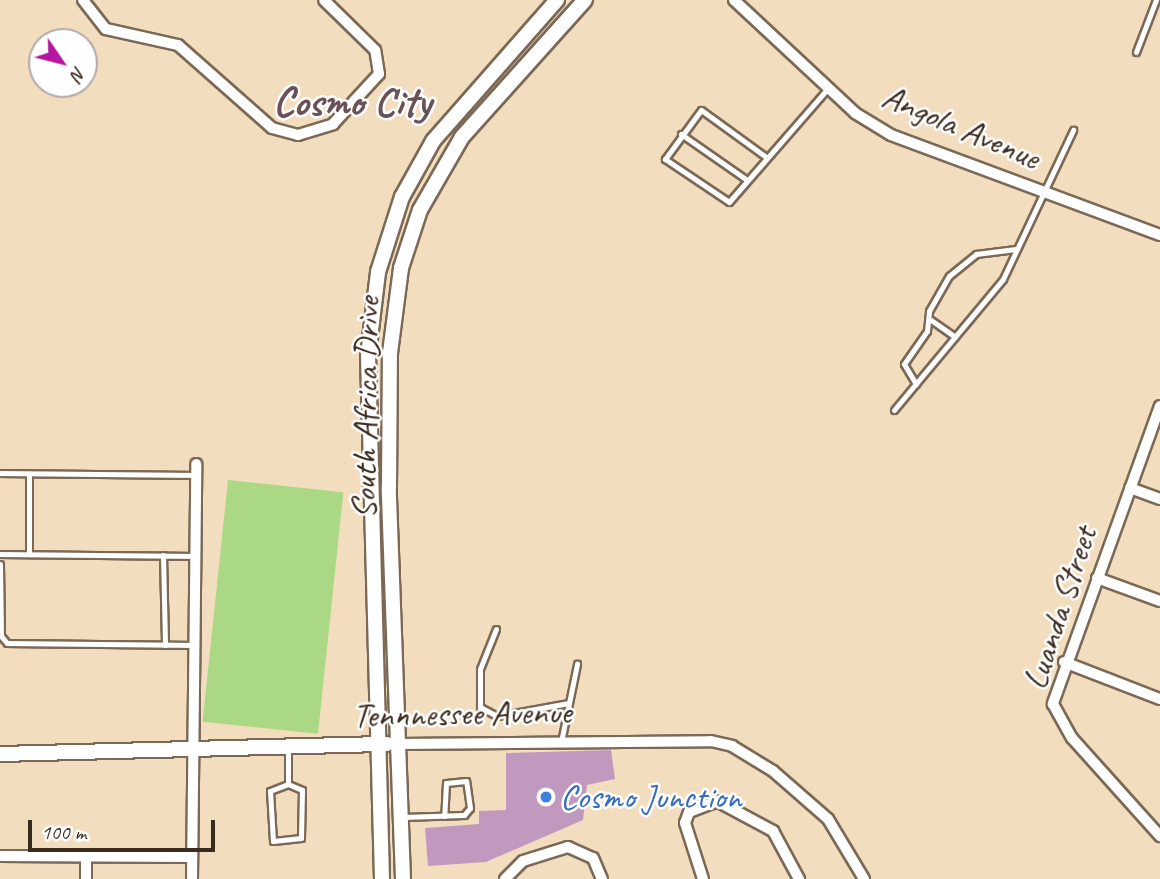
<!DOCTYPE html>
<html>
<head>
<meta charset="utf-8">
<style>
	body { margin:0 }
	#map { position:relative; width:1160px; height:879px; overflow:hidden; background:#f3ddbf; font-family:Caveat,sans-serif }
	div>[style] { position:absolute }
	.green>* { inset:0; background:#abd884; transform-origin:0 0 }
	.building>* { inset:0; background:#c299be }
	.roads { filter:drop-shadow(2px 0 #7b6956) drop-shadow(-2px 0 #7b6956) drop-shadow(0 2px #7b6956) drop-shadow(0 -2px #7b6956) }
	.service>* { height:5px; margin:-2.5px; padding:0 2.5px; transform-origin:2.5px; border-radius:2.5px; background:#fff }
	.minor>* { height:10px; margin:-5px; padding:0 5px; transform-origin:5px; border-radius:5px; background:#fff }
	.tertiary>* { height:14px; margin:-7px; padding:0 7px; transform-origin:7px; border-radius:7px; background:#fff }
	.dots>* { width:19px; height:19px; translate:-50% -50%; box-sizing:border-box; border:4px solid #fff; border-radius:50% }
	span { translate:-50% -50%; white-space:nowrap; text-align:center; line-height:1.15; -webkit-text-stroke:5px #fff; paint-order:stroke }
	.street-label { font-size:35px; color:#3b2a1e }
	.shop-label { font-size:35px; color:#366cbe }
	.left { translate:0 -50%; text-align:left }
	.district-label { font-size:42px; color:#6a5156; font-weight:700 }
	.north { position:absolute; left:28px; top:28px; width:70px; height:70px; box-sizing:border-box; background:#fff; border:2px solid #b1aaa5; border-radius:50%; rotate:125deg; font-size:19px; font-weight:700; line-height:28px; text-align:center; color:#3b2a1e }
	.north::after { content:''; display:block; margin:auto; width:24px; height:32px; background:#b5179e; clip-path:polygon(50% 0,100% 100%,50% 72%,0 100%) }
	.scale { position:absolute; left:28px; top:820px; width:187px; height:32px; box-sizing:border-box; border:4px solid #3b2a1e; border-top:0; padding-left:9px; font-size:21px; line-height:24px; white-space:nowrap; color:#3b2a1e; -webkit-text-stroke:5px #fff; paint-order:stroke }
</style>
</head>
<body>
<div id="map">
	<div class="green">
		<div style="left:228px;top:480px;width:116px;height:243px;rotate:6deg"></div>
	</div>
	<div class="building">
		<div style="clip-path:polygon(611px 750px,615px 779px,587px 785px,583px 820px,486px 862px,428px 866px,425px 828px,479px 824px,479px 811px,506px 810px,506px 753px)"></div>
	</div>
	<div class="roads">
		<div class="service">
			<div style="left:1136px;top:52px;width:56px;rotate:-69deg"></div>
			<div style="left:681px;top:134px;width:80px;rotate:34.9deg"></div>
			<div style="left:766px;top:157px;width:80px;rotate:-144.1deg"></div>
			<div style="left:701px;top:110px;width:61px;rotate:126.3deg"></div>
			<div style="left:665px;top:159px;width:77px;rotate:33.9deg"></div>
			<div style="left:729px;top:202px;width:151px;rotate:-49deg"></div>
			<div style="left:931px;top:320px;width:29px;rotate:35deg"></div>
			<div style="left:916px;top:384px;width:23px;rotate:-121deg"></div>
			<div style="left:904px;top:364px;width:40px;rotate:-55.1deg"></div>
			<div style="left:927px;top:331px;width:20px;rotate:-84deg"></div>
			<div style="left:929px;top:311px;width:40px;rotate:-60.3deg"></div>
			<div style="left:949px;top:276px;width:35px;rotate:-39deg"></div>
			<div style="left:976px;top:254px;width:40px;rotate:-7.1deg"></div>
			<div style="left:894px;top:410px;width:170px;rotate:-50.2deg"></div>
			<div style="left:1003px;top:279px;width:165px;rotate:-64.8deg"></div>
			<div style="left:0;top:473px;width:196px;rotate:0.6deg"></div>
			<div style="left:29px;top:475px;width:79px;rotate:90deg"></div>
			<div style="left:0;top:554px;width:196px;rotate:0.6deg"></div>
			<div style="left:163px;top:555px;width:90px;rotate:88.7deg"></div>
			<div style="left:0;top:564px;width:72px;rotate:89.2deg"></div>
			<div style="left:1px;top:636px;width:9px;rotate:49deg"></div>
			<div style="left:7px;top:643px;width:188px;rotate:0.6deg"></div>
			<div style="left:496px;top:629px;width:43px;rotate:111.8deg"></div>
			<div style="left:480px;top:669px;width:38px;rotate:90deg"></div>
			<div style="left:480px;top:707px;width:19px;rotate:28deg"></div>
			<div style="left:497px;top:716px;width:73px;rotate:-10.2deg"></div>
			<div style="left:561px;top:742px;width:80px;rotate:-78.4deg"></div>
			<div style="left:288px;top:784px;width:15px;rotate:23deg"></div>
			<div style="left:302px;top:790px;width:48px;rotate:91.2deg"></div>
			<div style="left:301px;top:838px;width:28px;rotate:174deg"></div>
			<div style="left:273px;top:841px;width:50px;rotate:-93.4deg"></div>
			<div style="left:270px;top:791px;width:19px;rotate:-21deg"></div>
			<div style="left:288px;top:784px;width:35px;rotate:-90deg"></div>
			<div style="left:403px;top:817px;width:61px;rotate:-1.9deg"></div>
			<div style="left:464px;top:815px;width:9px;rotate:-49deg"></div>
			<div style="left:470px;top:808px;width:27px;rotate:-98deg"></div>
			<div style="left:466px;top:781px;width:20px;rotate:174deg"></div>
			<div style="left:446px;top:783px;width:33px;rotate:93deg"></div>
		</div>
		<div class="minor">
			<div style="left:83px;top:0;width:37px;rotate:52deg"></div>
			<div style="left:106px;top:29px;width:74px;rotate:12.5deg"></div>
			<div style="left:178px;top:45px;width:125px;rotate:41.4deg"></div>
			<div style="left:272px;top:128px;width:27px;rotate:15deg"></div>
			<div style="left:298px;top:135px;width:37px;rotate:-17deg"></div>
			<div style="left:333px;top:124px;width:68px;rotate:-47.4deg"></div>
			<div style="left:379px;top:74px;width:24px;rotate:-99deg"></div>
			<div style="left:375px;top:50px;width:71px;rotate:-135.6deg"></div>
			<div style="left:734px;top:0;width:166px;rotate:43deg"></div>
			<div style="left:855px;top:113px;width:42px;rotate:31.4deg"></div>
			<div style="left:891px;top:135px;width:287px;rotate:20.4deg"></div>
			<div style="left:1160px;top:406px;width:317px;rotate:109.8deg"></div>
			<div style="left:1053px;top:704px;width:39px;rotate:61deg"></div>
			<div style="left:1072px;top:738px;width:132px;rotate:48.1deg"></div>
			<div style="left:1130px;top:488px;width:32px;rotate:20deg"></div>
			<div style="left:1097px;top:578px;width:67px;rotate:20.1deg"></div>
			<div style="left:1064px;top:662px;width:103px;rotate:21.1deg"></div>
			<div style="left:398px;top:744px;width:313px;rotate:-0.5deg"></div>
			<div style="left:711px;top:741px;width:22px;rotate:13deg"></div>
			<div style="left:732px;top:746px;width:48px;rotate:31.4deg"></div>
			<div style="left:773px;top:771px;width:73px;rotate:41.1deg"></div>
			<div style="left:828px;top:819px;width:70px;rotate:59deg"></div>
			<div style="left:0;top:856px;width:192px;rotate:0.3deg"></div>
			<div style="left:86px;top:879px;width:21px;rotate:-90deg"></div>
			<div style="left:192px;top:879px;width:415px;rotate:-89.4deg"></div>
			<div style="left:505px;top:879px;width:25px;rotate:-45deg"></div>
			<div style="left:523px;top:861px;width:47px;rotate:-17.3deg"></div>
			<div style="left:568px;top:847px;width:27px;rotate:24deg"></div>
			<div style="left:593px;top:858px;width:23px;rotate:67deg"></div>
			<div style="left:703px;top:879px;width:59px;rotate:-107.8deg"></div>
			<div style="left:685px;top:823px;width:12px;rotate:-70deg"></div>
			<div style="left:689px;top:812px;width:30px;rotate:-21deg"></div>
			<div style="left:717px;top:801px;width:64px;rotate:28.2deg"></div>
			<div style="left:773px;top:831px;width:55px;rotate:61.6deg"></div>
		</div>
		<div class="tertiary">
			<div style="left:0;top:754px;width:387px;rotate:-1.5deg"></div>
			<div style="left:382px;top:879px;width:524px;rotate:-91.53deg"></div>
			<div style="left:368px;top:355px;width:84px;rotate:-83.1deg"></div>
			<div style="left:378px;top:272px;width:79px;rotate:-72.3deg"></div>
			<div style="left:402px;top:197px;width:64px;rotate:-61deg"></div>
			<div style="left:433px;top:141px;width:188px;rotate:-48.7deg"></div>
			<div style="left:403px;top:879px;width:391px;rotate:-92.1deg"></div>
			<div style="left:389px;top:488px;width:135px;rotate:-89.6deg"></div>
			<div style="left:390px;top:353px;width:86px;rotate:-82.6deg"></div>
			<div style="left:401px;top:268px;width:61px;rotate:-71.9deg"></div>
			<div style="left:420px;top:210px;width:84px;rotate:-60.1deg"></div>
			<div style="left:462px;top:137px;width:184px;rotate:-48.1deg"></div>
		</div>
	</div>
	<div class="dots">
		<div style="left:546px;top:797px;background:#3f7fe0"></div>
	</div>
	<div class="street-label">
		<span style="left:961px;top:127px;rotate:23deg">Angola Avenue</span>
		<span style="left:366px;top:408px;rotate:-89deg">South Africa Drive</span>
		<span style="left:1060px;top:608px;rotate:-72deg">Luanda Street</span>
		<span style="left:462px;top:714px;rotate:-1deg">Tennnessee Avenue</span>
	</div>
	<div class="shop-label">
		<span class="left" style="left:560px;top:797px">Cosmo Junction</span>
	</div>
	<div class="district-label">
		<span style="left:352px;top:102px">Cosmo City</span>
	</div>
	<div class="north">N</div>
	<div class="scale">100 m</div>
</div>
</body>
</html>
